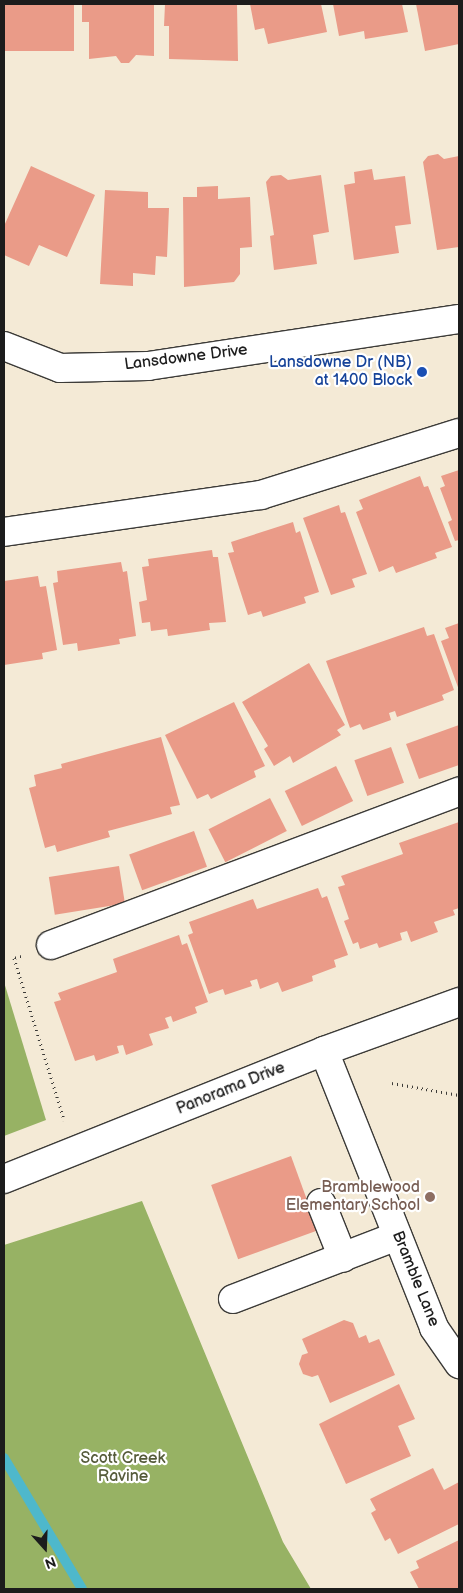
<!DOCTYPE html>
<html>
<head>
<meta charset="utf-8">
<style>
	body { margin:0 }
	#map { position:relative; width:463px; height:1593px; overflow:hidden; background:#f4ead6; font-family:"Balsamiq Sans",sans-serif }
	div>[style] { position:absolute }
	.forest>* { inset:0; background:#97b264 }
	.stream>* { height:10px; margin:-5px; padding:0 5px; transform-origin:5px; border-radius:5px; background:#4eb8cb }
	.building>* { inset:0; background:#ea9b88; transform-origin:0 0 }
	.path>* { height:3px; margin-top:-1.5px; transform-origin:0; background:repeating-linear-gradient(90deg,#3c3b38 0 1px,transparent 0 5px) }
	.roads { filter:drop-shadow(1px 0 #3c3b38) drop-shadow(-1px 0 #3c3b38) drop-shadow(0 1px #3c3b38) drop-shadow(0 -1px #3c3b38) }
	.minor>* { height:28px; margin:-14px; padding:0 14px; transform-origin:14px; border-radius:14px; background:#fff }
	.dots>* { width:14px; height:14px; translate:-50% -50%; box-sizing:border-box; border:2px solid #fff; border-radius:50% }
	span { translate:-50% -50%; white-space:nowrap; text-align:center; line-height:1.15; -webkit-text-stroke:4.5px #fff; paint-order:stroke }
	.street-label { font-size:16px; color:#1c1c1c }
	.transit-label { font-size:16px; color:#164399 }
	.right { translate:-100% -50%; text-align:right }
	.education-label { font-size:16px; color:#785e54 }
	.park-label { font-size:16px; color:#555b3a }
	.frame { position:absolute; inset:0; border:5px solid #1c1c1c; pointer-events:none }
	.north { position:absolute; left:20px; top:1523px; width:50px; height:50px; -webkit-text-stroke:4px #fff; paint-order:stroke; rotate:160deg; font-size:14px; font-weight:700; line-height:20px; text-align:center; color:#1c1c1c }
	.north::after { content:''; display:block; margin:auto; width:18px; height:22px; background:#1c1c1c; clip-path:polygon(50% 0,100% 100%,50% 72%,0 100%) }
</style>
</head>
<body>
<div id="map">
	<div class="forest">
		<div style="clip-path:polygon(4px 982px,46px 1120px,4px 1136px)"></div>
		<div style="clip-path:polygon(142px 1201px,283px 1542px,311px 1589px,4px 1589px,4px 1245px)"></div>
	</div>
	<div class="stream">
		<div style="left:4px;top:1458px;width:152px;rotate:59.2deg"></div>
	</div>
	<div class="building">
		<div style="left:4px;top:4px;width:70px;height:47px"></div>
		<div style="clip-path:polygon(82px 4px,154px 4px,154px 56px,136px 55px,129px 63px,121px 63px,116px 56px,89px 59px,89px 22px,82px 22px)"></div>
		<div style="clip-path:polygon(165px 4px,237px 4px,238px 61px,169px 59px,169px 26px,164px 26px)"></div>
		<div style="clip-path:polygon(250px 4px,321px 4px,327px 32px,268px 44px,264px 28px,255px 30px)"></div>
		<div style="clip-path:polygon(333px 4px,402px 4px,408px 32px,365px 39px,364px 31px,339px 36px)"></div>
		<div style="clip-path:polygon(416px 4px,459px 4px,459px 44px,425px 51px)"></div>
		<div style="clip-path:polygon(438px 154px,444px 159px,459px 156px,459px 247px,437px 250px,423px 162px,428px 156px)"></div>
		<div style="clip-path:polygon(31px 166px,95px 195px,67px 257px,39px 245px,29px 266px,4px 255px,4px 226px)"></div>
		<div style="clip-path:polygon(372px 169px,374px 180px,405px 176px,411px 224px,395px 226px,399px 253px,354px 260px,344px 185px,355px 183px,354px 172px)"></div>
		<div style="clip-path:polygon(281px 175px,288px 180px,321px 175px,329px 232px,313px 235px,317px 264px,274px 270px,270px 236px,274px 235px,266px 182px,271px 176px)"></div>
		<div style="clip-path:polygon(218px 186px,218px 199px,250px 197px,252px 247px,240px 248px,240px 274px,234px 282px,184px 287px,183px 197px,197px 197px,197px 187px)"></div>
		<div style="clip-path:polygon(105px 190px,148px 192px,148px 208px,169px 208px,167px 257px,156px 256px,155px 275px,133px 273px,133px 286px,100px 284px)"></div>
		<div style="clip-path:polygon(459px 470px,459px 540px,455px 541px,448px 522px,452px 520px,440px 488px,445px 486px,441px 476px)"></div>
		<div style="clip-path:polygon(420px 476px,424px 487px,428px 486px,452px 547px,435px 553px,437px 558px,396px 573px,393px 566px,379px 572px,356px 512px,363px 509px,359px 500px)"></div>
		<div style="clip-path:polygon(339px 505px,341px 513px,345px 512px,367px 574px,352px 579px,355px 587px,331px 595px,303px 518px)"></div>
		<div style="clip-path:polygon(293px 522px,296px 533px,300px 531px,319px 592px,304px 597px,306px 603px,263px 617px,261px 611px,248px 615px,228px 553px,234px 552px,231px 542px)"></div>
		<div style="clip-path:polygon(212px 550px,213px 557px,218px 557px,226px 622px,209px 623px,210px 630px,168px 636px,167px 629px,151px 631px,150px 622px,142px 623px,139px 602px,147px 600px,142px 567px,149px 566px,148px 559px)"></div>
		<div style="clip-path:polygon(121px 562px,123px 572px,127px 571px,136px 636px,119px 639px,120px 644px,78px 651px,77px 643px,63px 645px,53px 583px,58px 582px,57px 571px)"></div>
		<div style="clip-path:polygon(38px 576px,40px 587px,46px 586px,57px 650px,42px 653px,43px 659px,4px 665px,4px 581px)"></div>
		<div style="clip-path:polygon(459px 623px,459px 690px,441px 641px,449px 638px,445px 628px)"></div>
		<div style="clip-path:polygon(424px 627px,427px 636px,434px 634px,454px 690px,442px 695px,444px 700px,397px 717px,395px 711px,389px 713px,391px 720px,363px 730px,360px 724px,350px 728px,326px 661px)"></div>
		<div style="clip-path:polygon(309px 663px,345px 725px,337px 730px,341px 735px,293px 763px,290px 756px,274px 766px,264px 749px,268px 746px,242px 702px)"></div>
		<div style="clip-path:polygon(234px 702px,265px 766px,254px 771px,256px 777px,211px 799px,208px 794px,197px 799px,165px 735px)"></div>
		<div style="clip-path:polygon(459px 725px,459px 765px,419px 779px,406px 744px)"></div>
		<div style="clip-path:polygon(161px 737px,180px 805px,170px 807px,172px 814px,108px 831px,110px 837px,57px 852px,55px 845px,45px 848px,29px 788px,36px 786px,34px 775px,62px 768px,61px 764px)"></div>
		<div style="left:391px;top:747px;width:38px;height:39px;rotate:70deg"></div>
		<div style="left:336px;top:766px;width:39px;height:57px;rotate:64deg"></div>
		<div style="left:270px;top:798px;width:37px;height:69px;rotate:63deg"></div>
		<div style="clip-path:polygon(459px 822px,459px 908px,453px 910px,455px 915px,434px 922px,438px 932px,411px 942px,407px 931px,400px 933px,402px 940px,379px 948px,377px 943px,360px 949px,358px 942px,353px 944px,344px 921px,349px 919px,338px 887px,345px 885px,341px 876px,403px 854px,399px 843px)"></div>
		<div style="left:194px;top:831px;width:38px;height:69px;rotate:70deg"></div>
		<div style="left:119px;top:866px;width:38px;height:71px;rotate:81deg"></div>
		<div style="clip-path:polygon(318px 888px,322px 898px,327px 896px,348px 955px,334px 960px,336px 967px,312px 976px,313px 981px,282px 992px,278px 982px,260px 989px,257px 979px,250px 981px,252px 986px,225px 995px,223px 989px,209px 994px,188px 935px,193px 933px,189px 922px,253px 899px,257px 909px)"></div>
		<div style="clip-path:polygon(179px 935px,182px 945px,187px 943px,208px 1002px,195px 1007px,197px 1013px,173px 1022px,171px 1016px,165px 1018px,169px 1028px,149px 1034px,153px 1045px,126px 1055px,123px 1045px,117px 1046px,119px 1053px,96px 1061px,94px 1055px,75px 1061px,54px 1002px,61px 1000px,58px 993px,117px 972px,113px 959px)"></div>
		<div style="left:291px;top:1156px;width:79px;height:85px;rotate:70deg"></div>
		<div style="clip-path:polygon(344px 1320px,353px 1323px,359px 1338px,366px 1335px,369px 1343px,379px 1339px,395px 1375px,330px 1403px,318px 1375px,312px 1377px,303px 1374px,299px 1364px,302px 1355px,308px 1353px,302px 1339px)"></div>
		<div style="clip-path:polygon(399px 1384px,415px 1419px,398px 1426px,411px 1456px,346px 1484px,319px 1424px)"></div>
		<div style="clip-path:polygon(433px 1468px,444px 1490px,459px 1482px,459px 1524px,398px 1554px,390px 1538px,385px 1541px,371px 1513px,376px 1510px,370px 1499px)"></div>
		<div style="clip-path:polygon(459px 1540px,459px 1589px,419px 1589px,410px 1572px,419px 1568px,416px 1561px)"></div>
	</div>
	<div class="path">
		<div style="left:21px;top:956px;width:7px;rotate:164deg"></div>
		<div style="left:14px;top:958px;width:170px;rotate:72.8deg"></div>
		<div style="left:392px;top:1083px;width:68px;rotate:10.2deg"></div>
	</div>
	<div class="roads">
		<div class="minor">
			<div style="left:4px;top:346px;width:60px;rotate:21.4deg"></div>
			<div style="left:60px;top:368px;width:88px;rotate:-1.3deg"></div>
			<div style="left:148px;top:366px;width:315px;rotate:-8.6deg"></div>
			<div style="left:4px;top:532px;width:260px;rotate:-8.2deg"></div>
			<div style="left:261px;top:495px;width:207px;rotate:-17.4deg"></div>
			<div style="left:51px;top:945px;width:436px;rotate:-20.6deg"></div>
			<div style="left:324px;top:1051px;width:298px;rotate:68.3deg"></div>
			<div style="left:434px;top:1328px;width:44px;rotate:55.2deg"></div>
			<div style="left:4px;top:1179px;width:345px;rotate:-21.8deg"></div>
			<div style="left:324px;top:1051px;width:144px;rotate:-19.9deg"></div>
			<div style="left:321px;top:1203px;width:59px;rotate:68.2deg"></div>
			<div style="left:233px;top:1299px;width:176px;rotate:-21deg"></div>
		</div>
	</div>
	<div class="dots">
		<div style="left:422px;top:372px;background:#1a4fb4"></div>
		<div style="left:430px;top:1197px;background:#8d6e63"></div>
	</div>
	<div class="street-label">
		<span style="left:186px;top:358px;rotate:-7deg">Lansdowne Drive</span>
		<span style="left:231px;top:1089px;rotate:-22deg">Panorama Drive</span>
		<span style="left:415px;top:1279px;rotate:68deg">Bramble Lane</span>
	</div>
	<div class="transit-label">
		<span class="right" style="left:412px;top:372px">Lansdowne Dr (NB)<br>at 1400 Block</span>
	</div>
	<div class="education-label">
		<span class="right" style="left:420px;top:1197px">Bramblewood<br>Elementary School</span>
	</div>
	<div class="park-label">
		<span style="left:123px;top:1468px">Scott Creek<br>Ravine</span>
	</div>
	<div class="frame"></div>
	<div class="north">N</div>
</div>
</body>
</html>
